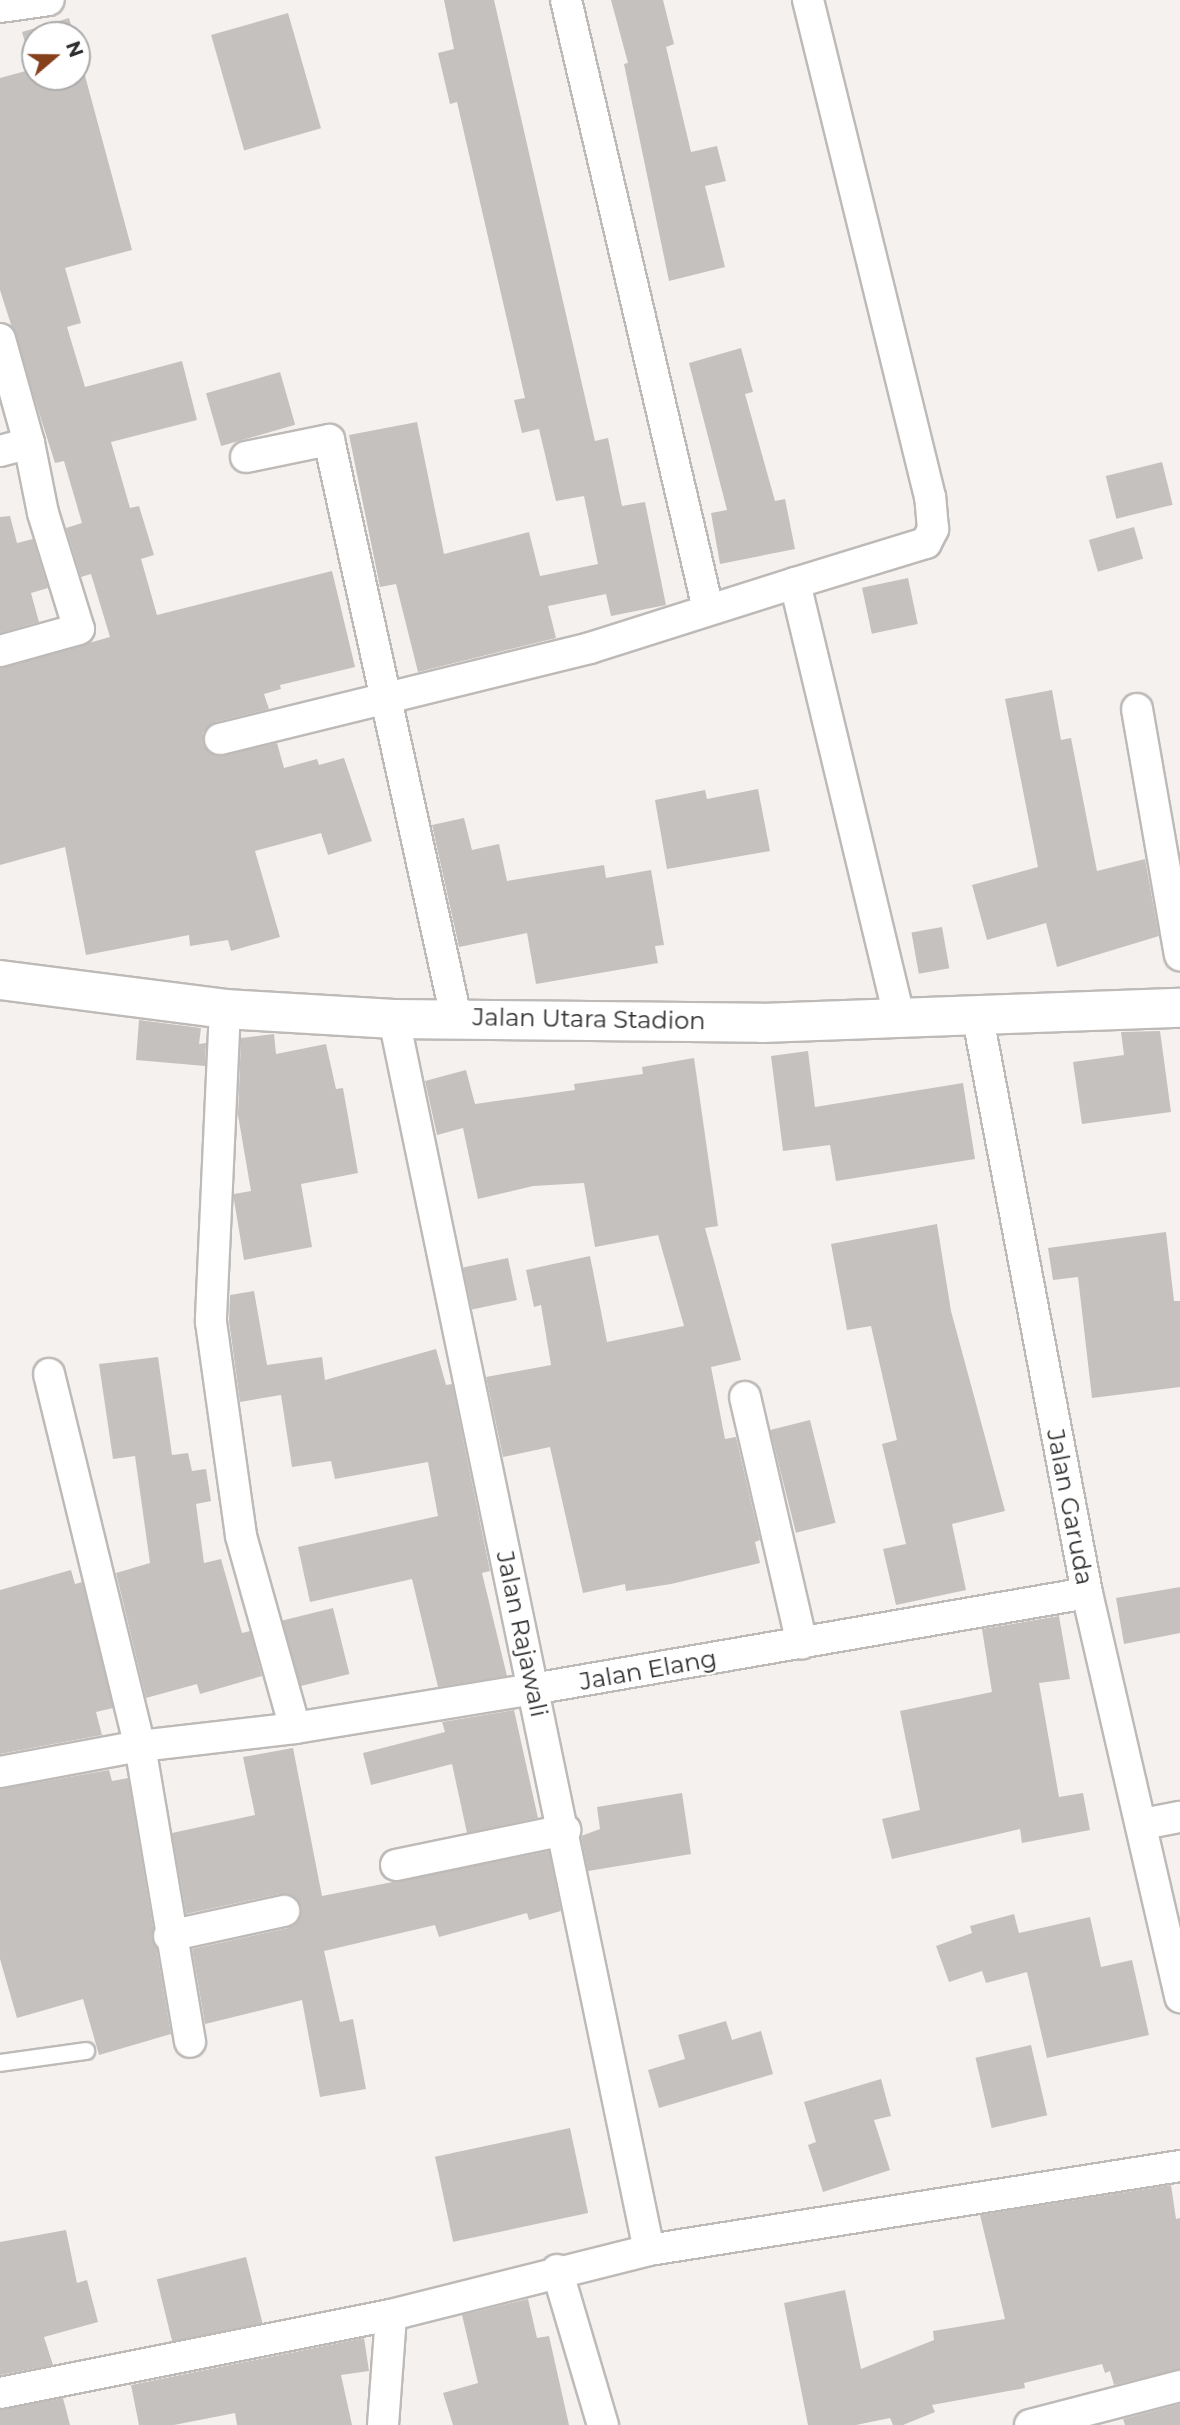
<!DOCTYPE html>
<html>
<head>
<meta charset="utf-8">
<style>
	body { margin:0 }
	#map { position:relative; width:1180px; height:2425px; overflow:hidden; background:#f5f1ef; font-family:Montserrat,sans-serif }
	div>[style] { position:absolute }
	.building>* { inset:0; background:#c5c1bf; transform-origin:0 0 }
	.roads { filter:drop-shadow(2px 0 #bdbab8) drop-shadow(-2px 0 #bdbab8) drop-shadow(0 2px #bdbab8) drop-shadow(0 -2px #bdbab8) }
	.service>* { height:16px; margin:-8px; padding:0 8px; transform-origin:8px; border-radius:8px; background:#fff }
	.minor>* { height:30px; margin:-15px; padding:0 15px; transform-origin:15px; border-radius:15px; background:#fff }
	.tertiary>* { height:38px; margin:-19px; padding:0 19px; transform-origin:19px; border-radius:19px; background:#fff }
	span { translate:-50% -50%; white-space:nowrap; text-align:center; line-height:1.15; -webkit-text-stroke:5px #fff; paint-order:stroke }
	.street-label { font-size:24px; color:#2f2e2d }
	.north { position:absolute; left:21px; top:21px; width:70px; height:70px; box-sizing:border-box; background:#fff; border:2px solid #acabab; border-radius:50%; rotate:70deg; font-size:19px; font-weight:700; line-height:28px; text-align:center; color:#2f2e2d }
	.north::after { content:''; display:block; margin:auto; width:24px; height:32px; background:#86401b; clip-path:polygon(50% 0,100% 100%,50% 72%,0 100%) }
</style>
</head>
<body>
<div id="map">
	<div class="building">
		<div style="clip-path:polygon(444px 0,494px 0,595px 441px,608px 438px,622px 506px,645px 502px,666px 605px,611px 616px,606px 594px,548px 606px,556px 638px,418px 672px,396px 584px,380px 587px,349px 435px,417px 422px,444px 554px,529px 532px,540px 576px,598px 564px,584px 496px,556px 501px,539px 429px,522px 433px,514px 400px,525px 398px,457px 102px,450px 104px,438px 53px,454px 49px)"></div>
		<div style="clip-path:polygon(611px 0,663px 0,674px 44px,666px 47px,691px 152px,717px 146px,726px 181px,705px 186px,725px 267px,669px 281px,624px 64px,628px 63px)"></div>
		<div style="left:288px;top:13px;width:120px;height:80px;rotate:74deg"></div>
		<div style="clip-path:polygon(69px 18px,74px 35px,35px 35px,35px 77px,77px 77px,77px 46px,132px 250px,65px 268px,81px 323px,67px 327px,85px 387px,182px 361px,197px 420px,111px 442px,130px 508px,139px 506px,154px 555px,141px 559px,157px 615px,332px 571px,355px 667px,280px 685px,281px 689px,264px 694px,269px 709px,216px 722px,203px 733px,203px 744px,216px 756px,277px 743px,284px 768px,317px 759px,319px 765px,344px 758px,372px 841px,328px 855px,321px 833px,255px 851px,280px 937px,231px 951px,228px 940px,190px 946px,189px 935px,86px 955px,65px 847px,0 865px,0 668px,110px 637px,91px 574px,81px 577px,66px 528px,82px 523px,64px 461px,55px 463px,0 290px,0 78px,33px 69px,22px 32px)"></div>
		<div style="clip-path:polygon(741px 348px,753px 392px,745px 394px,775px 501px,785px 499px,795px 549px,720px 564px,711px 513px,727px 510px,689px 363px)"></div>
		<div style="left:280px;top:372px;width:55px;height:77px;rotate:74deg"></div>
		<div style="left:1162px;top:462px;width:44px;height:58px;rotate:76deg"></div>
		<div style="clip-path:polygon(10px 516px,17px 543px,33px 539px,48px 588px,31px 593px,39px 622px,0 633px,0 517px)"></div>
		<div style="left:1134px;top:527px;width:33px;height:47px;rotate:74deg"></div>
		<div style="left:908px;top:578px;width:47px;height:47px;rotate:78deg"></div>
		<div style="clip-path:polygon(1052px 690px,1061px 740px,1071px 738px,1097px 871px,1145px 859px,1159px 936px,1057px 967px,1046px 923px,987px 940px,972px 885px,1038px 867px,1005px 699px)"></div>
		<div style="clip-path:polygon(758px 789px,770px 851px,667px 869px,655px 800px,705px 790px,707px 799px)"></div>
		<div style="clip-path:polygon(464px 818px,472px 850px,499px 844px,507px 881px,604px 865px,606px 878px,651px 870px,664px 945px,655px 946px,658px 963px,536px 984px,527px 933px,459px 947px,432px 825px)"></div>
		<div style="left:942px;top:927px;width:42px;height:31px;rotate:80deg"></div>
		<div style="clip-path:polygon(139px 1020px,201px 1028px,199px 1044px,206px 1043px,205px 1066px,136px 1060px)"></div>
		<div style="clip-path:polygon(1160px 1031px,1171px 1112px,1082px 1124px,1073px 1062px,1124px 1055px,1121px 1032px)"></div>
		<div style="clip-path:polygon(274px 1034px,276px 1054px,326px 1044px,336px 1089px,343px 1088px,358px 1173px,301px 1184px,312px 1247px,244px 1260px,234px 1200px,234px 1194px,251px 1191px,238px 1115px,241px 1038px)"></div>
		<div style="clip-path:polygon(808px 1051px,815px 1107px,963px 1083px,975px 1159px,836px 1181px,830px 1145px,783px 1151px,771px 1056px)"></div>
		<div style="clip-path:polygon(694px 1058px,718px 1226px,705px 1228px,741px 1360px,711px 1367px,725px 1439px,736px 1437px,760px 1540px,755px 1542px,760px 1563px,671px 1584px,626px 1591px,625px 1584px,583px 1593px,550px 1447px,503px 1457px,486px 1377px,551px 1365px,541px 1305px,534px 1307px,526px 1270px,590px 1256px,607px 1342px,684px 1326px,658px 1235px,595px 1247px,584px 1183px,533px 1186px,478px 1199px,463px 1128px,437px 1135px,425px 1081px,466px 1070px,475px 1104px,575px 1090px,574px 1084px,643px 1074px,642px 1067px)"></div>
		<div style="clip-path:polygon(937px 1224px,951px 1311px,1005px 1511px,952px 1524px,966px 1590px,896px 1605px,883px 1549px,906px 1544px,882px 1444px,897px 1440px,871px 1326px,847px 1330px,831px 1244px)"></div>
		<div style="clip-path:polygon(1166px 1232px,1174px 1301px,1180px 1301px,1180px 1387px,1092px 1398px,1078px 1277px,1053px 1280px,1048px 1248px)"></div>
		<div style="left:508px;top:1258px;width:43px;height:46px;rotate:78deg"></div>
		<div style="clip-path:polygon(254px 1291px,267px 1365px,322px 1357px,325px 1380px,436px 1349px,446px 1385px,452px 1384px,490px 1571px,482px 1573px,507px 1676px,438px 1687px,412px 1579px,310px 1602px,298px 1547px,438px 1516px,428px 1462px,335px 1479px,331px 1461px,292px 1467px,281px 1395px,240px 1402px,229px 1321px,230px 1295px)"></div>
		<div style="clip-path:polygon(158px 1357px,172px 1455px,188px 1453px,192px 1471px,206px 1469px,211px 1501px,196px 1504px,204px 1563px,221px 1559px,242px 1633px,250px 1631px,262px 1676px,200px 1694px,197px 1684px,146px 1698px,116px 1573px,150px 1563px,135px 1456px,113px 1459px,99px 1364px)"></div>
		<div style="left:810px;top:1420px;width:106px;height:41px;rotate:76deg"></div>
		<div style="clip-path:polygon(71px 1570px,75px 1584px,82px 1582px,113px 1708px,96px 1712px,102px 1735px,0 1754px,0 1590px)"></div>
		<div style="clip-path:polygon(1180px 1587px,1180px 1633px,1124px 1644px,1116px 1598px)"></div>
		<div style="left:333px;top:1608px;width:68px;height:52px;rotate:76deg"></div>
		<div style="clip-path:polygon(1059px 1616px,1070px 1679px,1039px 1683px,1059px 1797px,1083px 1793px,1090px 1830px,1022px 1843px,1020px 1829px,892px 1859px,882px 1819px,920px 1810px,900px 1711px,992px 1692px,982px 1629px)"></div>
		<div style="clip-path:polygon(514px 1710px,538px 1818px,467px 1833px,452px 1764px,371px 1785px,363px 1753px,445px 1732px,442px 1722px)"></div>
		<div style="clip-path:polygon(293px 1748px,322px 1896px,549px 1851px,561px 1911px,529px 1920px,527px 1913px,439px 1937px,435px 1925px,324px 1951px,340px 2022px,353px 2019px,366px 2089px,320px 2097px,302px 2000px,205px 2024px,192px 1949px,288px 1928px,301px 1916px,297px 1900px,280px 1894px,186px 1914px,172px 1833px,255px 1815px,243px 1757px)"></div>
		<div style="clip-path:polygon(109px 1770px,112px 1781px,128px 1778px,171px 2034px,99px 2055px,83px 1999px,17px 2018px,0 1959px,0 1789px)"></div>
		<div style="clip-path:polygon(682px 1793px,691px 1854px,588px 1871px,581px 1836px,600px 1829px,597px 1807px)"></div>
		<div style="clip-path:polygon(1014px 1914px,1019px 1933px,1090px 1917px,1101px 1967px,1132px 1960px,1149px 2035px,1047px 2058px,1027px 1972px,986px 1983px,982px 1971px,949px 1982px,936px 1946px,972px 1933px,970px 1926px)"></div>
		<div style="clip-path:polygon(726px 2021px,732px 2040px,761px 2031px,773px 2074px,659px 2108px,648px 2070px,685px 2059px,678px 2035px)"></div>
		<div style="left:1031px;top:2045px;width:72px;height:57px;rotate:77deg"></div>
		<div style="clip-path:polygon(881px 2079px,891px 2116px,874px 2120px,890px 2170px,823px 2192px,808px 2145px,816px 2142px,804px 2102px)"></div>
		<div style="left:570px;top:2128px;width:87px;height:138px;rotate:78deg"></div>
		<div style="clip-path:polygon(1171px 2185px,1176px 2219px,1180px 2218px,1180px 2369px,1114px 2385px,1110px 2371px,1105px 2373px,1102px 2364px,1024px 2383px,1025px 2388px,932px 2405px,935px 2412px,903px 2425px,893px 2425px,890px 2418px,856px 2425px,808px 2425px,784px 2303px,845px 2290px,861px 2369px,934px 2340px,933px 2331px,1005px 2319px,980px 2215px)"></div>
		<div style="clip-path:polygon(66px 2230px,77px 2283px,87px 2280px,98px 2322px,44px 2337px,53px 2365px,0 2375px,0 2242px)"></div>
		<div style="left:246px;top:2257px;width:68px;height:92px;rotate:76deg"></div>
		<div style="clip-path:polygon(528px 2299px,537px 2338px,549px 2336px,569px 2425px,453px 2425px,443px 2393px,478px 2383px,462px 2315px)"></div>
		<div style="clip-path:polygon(364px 2338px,369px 2371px,341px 2375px,352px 2425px,237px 2425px,235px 2413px,174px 2425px,139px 2425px,131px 2385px)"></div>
		<div style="clip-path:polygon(63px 2398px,70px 2425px,0 2425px,0 2410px)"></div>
		<div style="clip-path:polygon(1180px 2404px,1180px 2425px,1125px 2425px,1123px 2419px)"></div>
	</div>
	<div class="roads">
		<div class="service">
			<div style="left:0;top:2063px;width:87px;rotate:-7.9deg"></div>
		</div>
		<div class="minor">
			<div style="left:566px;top:0;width:625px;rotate:76.87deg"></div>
			<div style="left:0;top:7px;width:49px;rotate:-8.1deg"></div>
			<div style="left:0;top:339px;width:108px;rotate:74.4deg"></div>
			<div style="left:29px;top:443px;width:71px;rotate:78.7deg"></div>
			<div style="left:43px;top:513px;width:121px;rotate:72.8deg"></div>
			<div style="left:79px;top:629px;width:82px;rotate:164.4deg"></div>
			<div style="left:0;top:451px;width:30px;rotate:-15deg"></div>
			<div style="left:246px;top:457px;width:85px;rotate:-11.6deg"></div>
			<div style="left:329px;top:440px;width:591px;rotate:77.59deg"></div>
			<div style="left:795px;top:583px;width:137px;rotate:-17deg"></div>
			<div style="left:926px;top:543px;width:16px;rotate:-63deg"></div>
			<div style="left:933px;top:529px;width:32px;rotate:-95deg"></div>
			<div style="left:930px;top:497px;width:512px;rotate:-103.79deg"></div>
			<div style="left:1137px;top:709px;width:250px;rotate:80.1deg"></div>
			<div style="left:220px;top:739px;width:381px;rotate:-13.8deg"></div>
			<div style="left:590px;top:648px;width:215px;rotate:-17.6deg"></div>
			<div style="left:795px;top:583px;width:446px;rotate:76.5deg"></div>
			<div style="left:225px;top:1009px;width:313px;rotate:92.6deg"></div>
			<div style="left:211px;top:1322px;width:216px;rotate:82deg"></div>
			<div style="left:241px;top:1536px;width:199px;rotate:74.3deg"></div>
			<div style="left:977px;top:1013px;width:590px;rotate:79.26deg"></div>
			<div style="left:1087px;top:1593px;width:415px;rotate:77deg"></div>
			<div style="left:394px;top:1019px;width:1257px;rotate:78.3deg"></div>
			<div style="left:49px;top:1374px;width:383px;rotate:76.3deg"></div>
			<div style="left:140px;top:1746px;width:300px;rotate:80.4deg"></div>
			<div style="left:745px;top:1397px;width:253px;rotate:77deg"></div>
			<div style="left:0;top:1772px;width:142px;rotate:-10.5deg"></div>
			<div style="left:140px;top:1746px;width:156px;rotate:-6.6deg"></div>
			<div style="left:295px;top:1728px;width:241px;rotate:-9.3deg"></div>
			<div style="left:533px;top:1689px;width:562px;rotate:-9.83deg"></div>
			<div style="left:1143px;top:1824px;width:38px;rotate:-11deg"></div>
			<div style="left:396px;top:1865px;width:173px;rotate:-11.7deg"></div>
			<div style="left:169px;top:1936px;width:118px;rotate:-12.3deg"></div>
			<div style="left:557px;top:2270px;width:162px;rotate:73.5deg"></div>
			<div style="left:0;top:2393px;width:399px;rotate:-11.3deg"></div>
			<div style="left:391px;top:2315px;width:266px;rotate:-14.1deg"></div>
			<div style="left:649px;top:2250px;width:538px;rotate:-8.99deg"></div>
			<div style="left:383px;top:2425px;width:110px;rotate:-85.8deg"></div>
			<div style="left:1030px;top:2425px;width:155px;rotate:-14.6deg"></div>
		</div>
		<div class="tertiary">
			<div style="left:0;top:980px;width:227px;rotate:7.3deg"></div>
			<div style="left:225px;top:1009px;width:169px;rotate:3.4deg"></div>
			<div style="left:394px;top:1019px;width:368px;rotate:0.6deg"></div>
			<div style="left:762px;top:1023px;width:418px;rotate:-2.1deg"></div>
		</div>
	</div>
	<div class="street-label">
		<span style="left:589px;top:1019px;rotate:1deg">Jalan Utara Stadion</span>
		<span style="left:1070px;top:1507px;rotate:79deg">Jalan Garuda</span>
		<span style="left:522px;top:1634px;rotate:78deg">Jalan Rajawali</span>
		<span style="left:648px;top:1670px;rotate:-10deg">Jalan Elang</span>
	</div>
	<div class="north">N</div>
</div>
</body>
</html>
